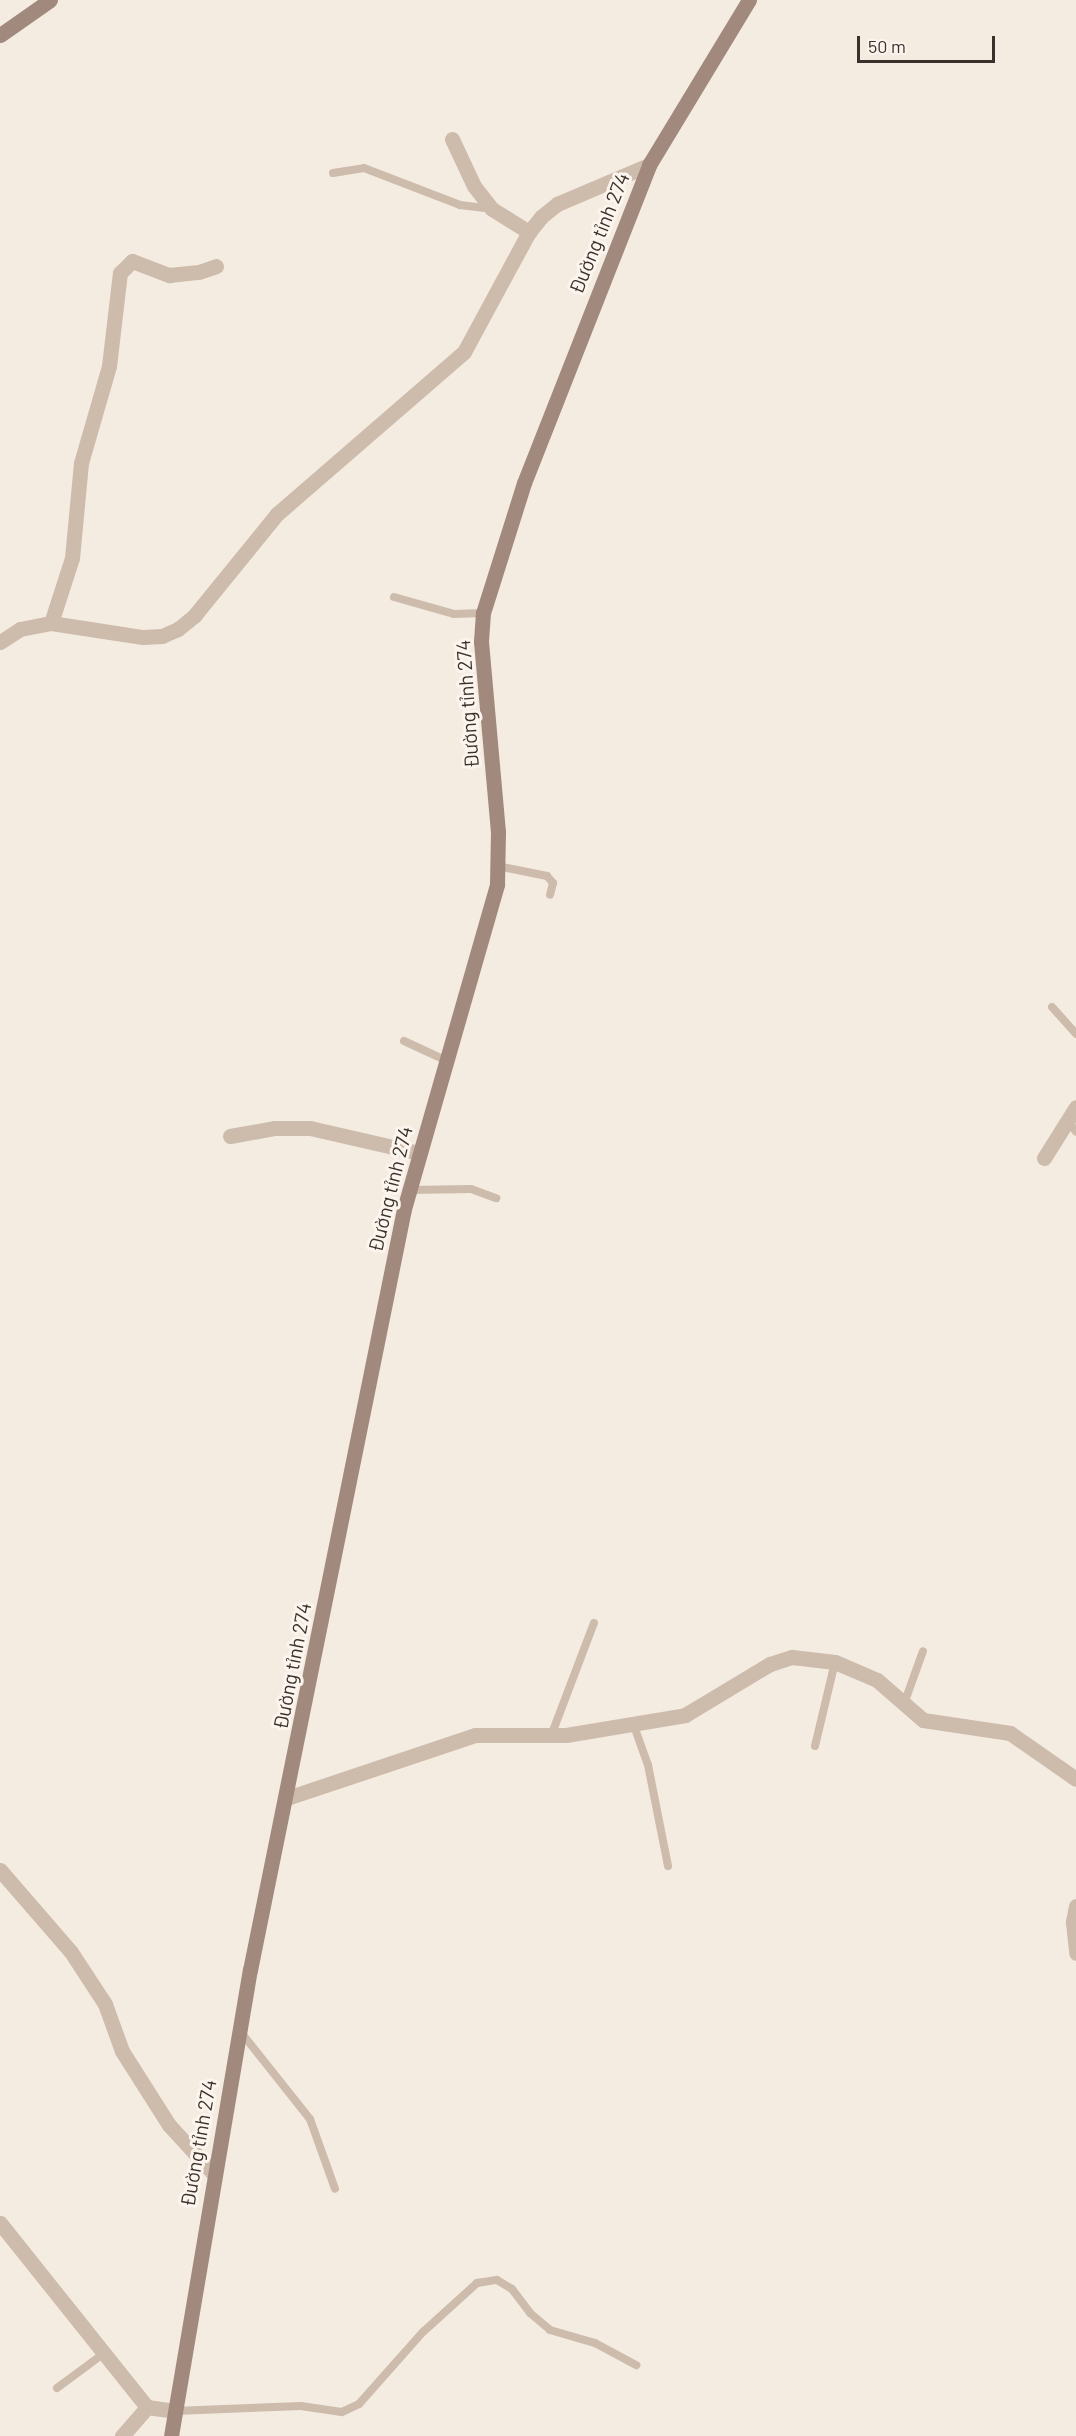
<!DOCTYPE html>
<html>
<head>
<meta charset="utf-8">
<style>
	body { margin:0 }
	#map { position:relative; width:1076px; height:2436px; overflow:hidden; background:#f4ebe1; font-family:Barlow,sans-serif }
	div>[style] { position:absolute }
	.lane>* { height:8px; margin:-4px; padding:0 4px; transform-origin:4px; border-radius:4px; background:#cdbbac }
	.street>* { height:15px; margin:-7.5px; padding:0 7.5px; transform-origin:7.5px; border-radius:7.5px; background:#cdbbac }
	.secondary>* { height:15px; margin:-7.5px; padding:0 7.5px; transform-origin:7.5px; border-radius:7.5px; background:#a18a7d }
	span { translate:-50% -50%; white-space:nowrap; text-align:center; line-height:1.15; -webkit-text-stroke:6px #fbf5ee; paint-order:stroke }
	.street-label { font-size:20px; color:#3b302b }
	.scale { position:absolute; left:857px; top:36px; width:138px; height:27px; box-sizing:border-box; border:3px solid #3b302b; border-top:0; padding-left:8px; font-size:18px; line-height:21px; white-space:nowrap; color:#3b302b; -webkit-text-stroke:4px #fbf5ee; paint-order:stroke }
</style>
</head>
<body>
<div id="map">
	<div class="lane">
		<div style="left:333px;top:173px;width:31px;rotate:-9deg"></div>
		<div style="left:364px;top:168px;width:103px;rotate:21.1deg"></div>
		<div style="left:460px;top:205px;width:31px;rotate:7deg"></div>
		<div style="left:394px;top:597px;width:62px;rotate:15.8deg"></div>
		<div style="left:454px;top:614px;width:29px;rotate:-2deg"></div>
		<div style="left:497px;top:866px;width:51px;rotate:11.3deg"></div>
		<div style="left:547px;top:876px;width:9px;rotate:49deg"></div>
		<div style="left:553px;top:883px;width:12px;rotate:104deg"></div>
		<div style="left:1052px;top:1007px;width:36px;rotate:48deg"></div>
		<div style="left:404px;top:1041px;width:45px;rotate:24.9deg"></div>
		<div style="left:1068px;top:1120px;width:14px;rotate:56deg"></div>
		<div style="left:409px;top:1190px;width:62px;rotate:-0.9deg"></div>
		<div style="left:471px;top:1189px;width:27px;rotate:20deg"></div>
		<div style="left:904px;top:1704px;width:56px;rotate:-70.3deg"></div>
		<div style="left:634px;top:1726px;width:41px;rotate:70.3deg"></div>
		<div style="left:648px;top:1765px;width:103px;rotate:78.8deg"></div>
		<div style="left:551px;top:1736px;width:121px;rotate:-69.2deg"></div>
		<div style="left:815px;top:1746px;width:86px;rotate:-76.6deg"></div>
		<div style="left:240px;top:2031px;width:112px;rotate:51.5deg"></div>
		<div style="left:310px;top:2119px;width:74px;rotate:70.3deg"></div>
		<div style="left:57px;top:2388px;width:57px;rotate:-36.5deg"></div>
		<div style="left:175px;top:2411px;width:126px;rotate:-2.3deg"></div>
		<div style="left:301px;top:2406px;width:41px;rotate:8.3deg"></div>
		<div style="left:342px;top:2412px;width:19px;rotate:-25deg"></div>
		<div style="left:359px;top:2404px;width:96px;rotate:-48.4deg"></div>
		<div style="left:423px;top:2332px;width:73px;rotate:-42.2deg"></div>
		<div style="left:477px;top:2283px;width:20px;rotate:-9deg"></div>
		<div style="left:497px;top:2280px;width:17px;rotate:31deg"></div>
		<div style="left:512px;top:2289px;width:30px;rotate:53deg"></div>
		<div style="left:530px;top:2313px;width:26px;rotate:40deg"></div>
		<div style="left:550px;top:2330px;width:47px;rotate:16.1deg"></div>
		<div style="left:595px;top:2343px;width:47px;rotate:28.2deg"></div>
	</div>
	<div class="street">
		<div style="left:452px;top:139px;width:52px;rotate:64.9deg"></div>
		<div style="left:474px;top:186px;width:29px;rotate:52deg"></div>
		<div style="left:492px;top:209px;width:44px;rotate:31.9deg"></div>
		<div style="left:51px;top:623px;width:68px;rotate:-72.1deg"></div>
		<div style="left:72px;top:558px;width:95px;rotate:-84.6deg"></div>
		<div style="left:81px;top:463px;width:101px;rotate:-73.9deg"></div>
		<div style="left:109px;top:366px;width:94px;rotate:-83.3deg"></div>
		<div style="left:120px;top:273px;width:17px;rotate:-45deg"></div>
		<div style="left:132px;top:261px;width:40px;rotate:21deg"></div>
		<div style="left:169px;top:275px;width:30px;rotate:-6deg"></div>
		<div style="left:199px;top:272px;width:18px;rotate:-19deg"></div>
		<div style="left:0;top:642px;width:24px;rotate:-33deg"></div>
		<div style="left:20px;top:629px;width:32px;rotate:-11deg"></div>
		<div style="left:51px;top:623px;width:93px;rotate:8.7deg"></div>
		<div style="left:143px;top:637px;width:19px;rotate:-3deg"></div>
		<div style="left:162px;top:636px;width:17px;rotate:-24deg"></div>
		<div style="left:178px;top:629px;width:21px;rotate:-39deg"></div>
		<div style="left:194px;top:616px;width:132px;rotate:-50.9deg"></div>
		<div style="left:277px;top:514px;width:247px;rotate:-40.9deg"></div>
		<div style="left:464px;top:352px;width:136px;rotate:-61.6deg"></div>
		<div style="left:529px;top:232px;width:19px;rotate:-51deg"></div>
		<div style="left:541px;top:217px;width:21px;rotate:-39deg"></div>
		<div style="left:557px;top:204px;width:100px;rotate:-23deg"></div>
		<div style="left:230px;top:1136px;width:46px;rotate:-10.1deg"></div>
		<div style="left:275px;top:1128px;width:35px"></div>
		<div style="left:310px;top:1128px;width:112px;rotate:12.9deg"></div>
		<div style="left:1044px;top:1158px;width:60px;rotate:-57.9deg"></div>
		<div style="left:287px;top:1798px;width:198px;rotate:-18.5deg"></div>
		<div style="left:475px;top:1735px;width:91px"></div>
		<div style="left:566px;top:1735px;width:121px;rotate:-9.5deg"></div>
		<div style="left:685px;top:1715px;width:99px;rotate:-31deg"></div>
		<div style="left:770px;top:1664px;width:23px;rotate:-18deg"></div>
		<div style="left:792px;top:1657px;width:43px;rotate:6.6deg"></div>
		<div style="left:835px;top:1662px;width:46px;rotate:23.2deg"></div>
		<div style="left:877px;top:1680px;width:61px;rotate:41deg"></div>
		<div style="left:923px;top:1720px;width:88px;rotate:8.5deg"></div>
		<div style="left:1010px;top:1733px;width:80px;rotate:34.9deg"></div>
		<div style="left:0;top:1870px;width:108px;rotate:49.1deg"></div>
		<div style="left:71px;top:1952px;width:62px;rotate:56.8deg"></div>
		<div style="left:105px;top:2004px;width:50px;rotate:70.1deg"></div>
		<div style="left:122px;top:2051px;width:88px;rotate:57.6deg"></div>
		<div style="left:169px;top:2125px;width:65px;rotate:47.5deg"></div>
		<div style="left:1076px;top:1906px;width:16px;rotate:101deg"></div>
		<div style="left:1073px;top:1922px;width:31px;rotate:84deg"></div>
		<div style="left:0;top:2223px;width:236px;rotate:51.4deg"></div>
		<div style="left:147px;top:2407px;width:28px;rotate:8deg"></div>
		<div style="left:122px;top:2436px;width:38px;rotate:-49deg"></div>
	</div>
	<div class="secondary">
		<div style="left:0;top:35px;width:61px;rotate:-35deg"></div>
		<div style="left:171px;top:2436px;width:473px;rotate:-80.4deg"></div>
		<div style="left:250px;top:1970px;width:776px;rotate:-78.56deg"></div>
		<div style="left:404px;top:1209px;width:338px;rotate:-74deg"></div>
		<div style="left:497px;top:884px;width:52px;rotate:-88.9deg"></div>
		<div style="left:498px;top:832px;width:192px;rotate:-95.1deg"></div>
		<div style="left:481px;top:641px;width:28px;rotate:-86deg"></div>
		<div style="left:483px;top:613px;width:136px;rotate:-72.5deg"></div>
		<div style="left:524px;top:483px;width:342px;rotate:-68.5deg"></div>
		<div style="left:649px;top:165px;width:193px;rotate:-58.8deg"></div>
	</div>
	<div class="street-label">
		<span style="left:599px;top:233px;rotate:-68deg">Đường tỉnh 274</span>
		<span style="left:467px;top:704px;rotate:-94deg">Đường tỉnh 274</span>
		<span style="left:390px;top:1189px;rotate:-76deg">Đường tỉnh 274</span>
		<span style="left:292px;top:1666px;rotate:-79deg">Đường tỉnh 274</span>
		<span style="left:198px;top:2143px;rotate:-80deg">Đường tỉnh 274</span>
	</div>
	<div class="scale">50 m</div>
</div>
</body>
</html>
